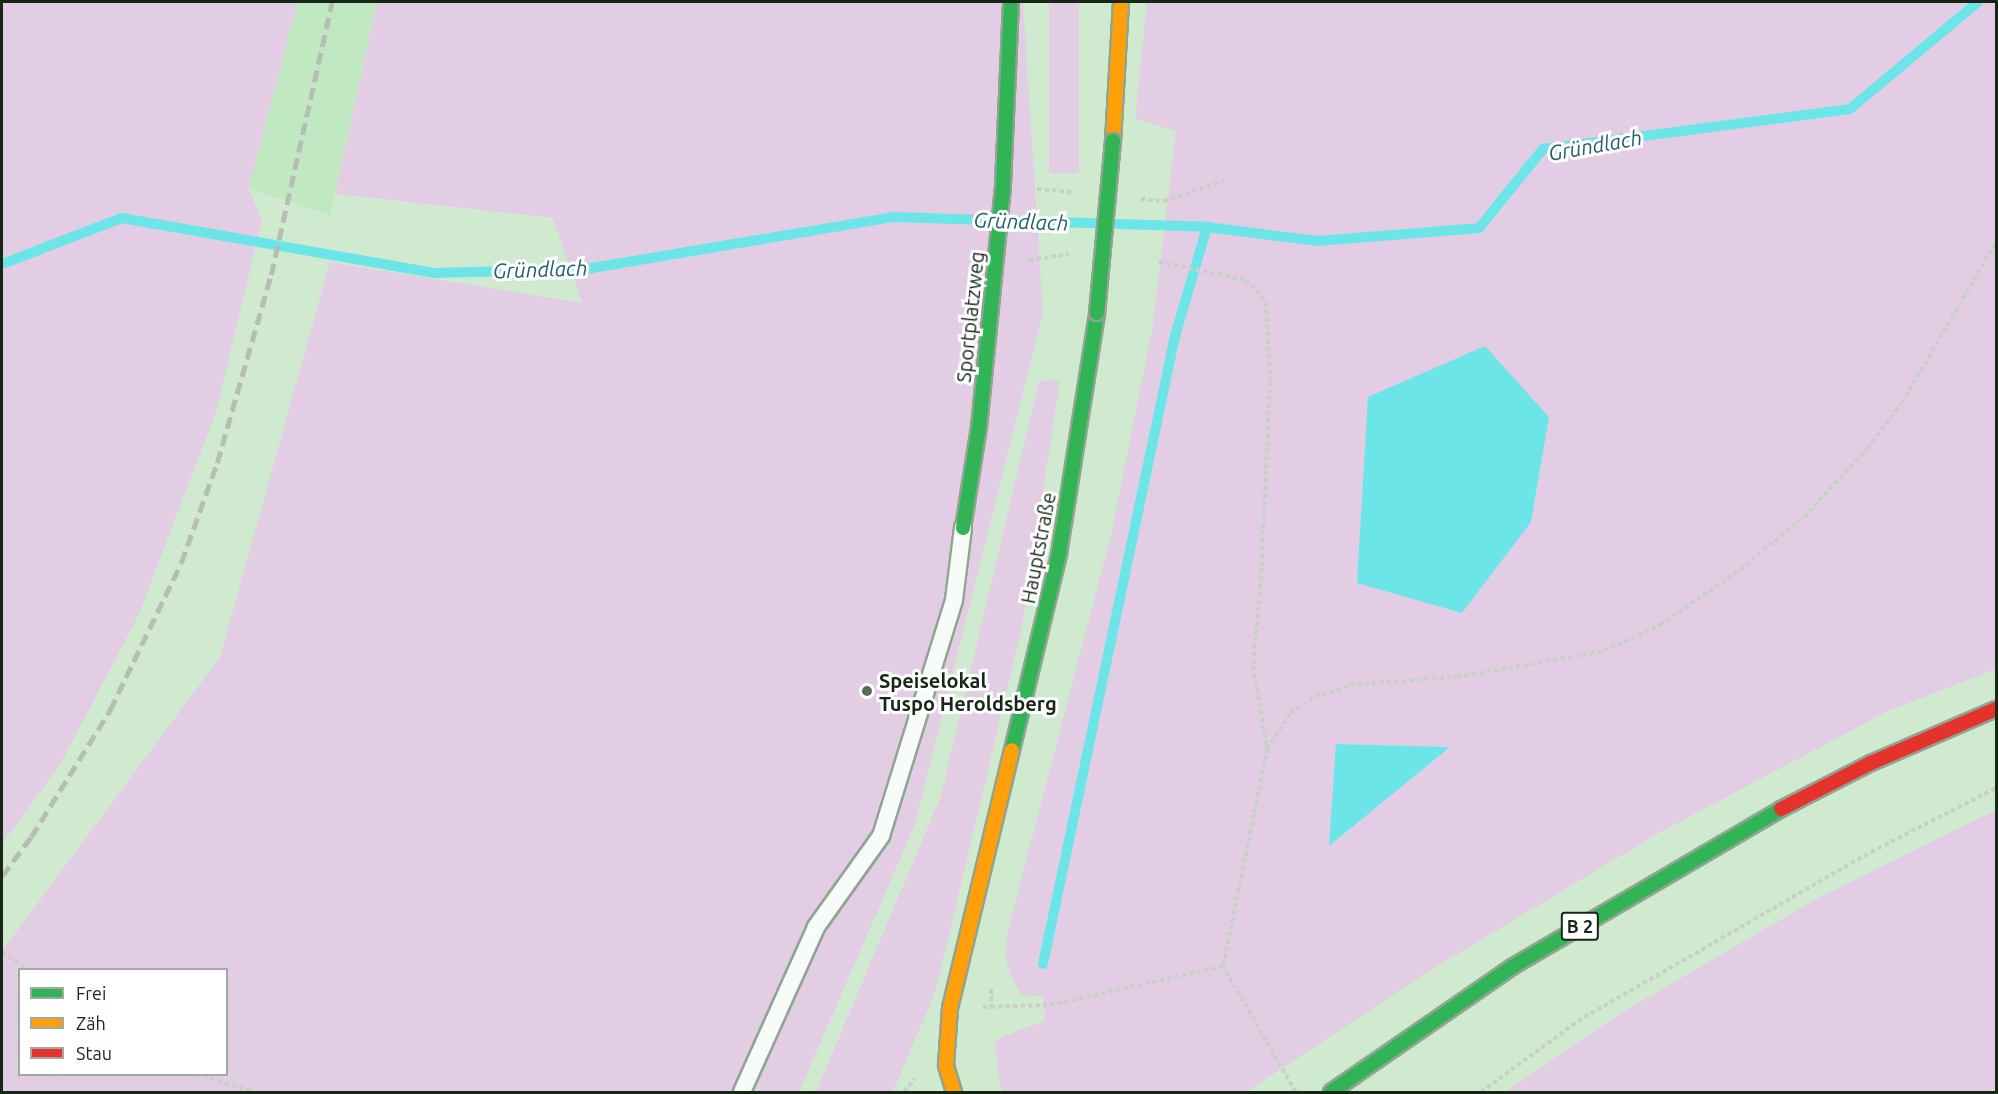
<!DOCTYPE html>
<html>
<head>
<meta charset="utf-8">
<style>
	body { margin:0 }
	#map { position:relative; width:1998px; height:1094px; overflow:hidden; background:#d0ead0; font-family:Ubuntu,sans-serif }
	div>[style] { position:absolute }
	.built>* { inset:0; background:#c1e9c1 }
	.green>* { inset:0; background:#e3cde5; transform-origin:0 0 }
	.water>* { inset:0; background:#6ce5e8 }
	.stream>* { height:10px; margin:-5px; padding:0 5px; transform-origin:5px; border-radius:5px; background:#6ce5e8 }
	.path>* { height:4px; margin-top:-2px; transform-origin:0; background:repeating-linear-gradient(90deg,#c8d0c8 0 4.5px,transparent 0 7.5px) }
	.roads { filter:drop-shadow(2px 0 #91a491) drop-shadow(-2px 0 #91a491) drop-shadow(0 2px #91a491) drop-shadow(0 -2px #91a491) }
	.lane>* { height:16px; margin:-8px; padding:0 8px; transform-origin:8px; border-radius:8px; background:#f8fcf8 }
	.fast>* { height:14px; margin:-7px; padding:0 7px; transform-origin:7px; border-radius:7px; background:#30b455 }
	.slow>* { height:14px; margin:-7px; padding:0 7px; transform-origin:7px; border-radius:7px; background:#ff9f0a }
	.jam>* { height:14px; margin:-7px; padding:0 7px; transform-origin:7px; border-radius:7px; background:#e5322d }
	.rail>* { height:4.5px; margin-top:-2.25px; transform-origin:0; background:repeating-linear-gradient(90deg,#b6bdb6 0 12px,transparent 0 18px) }
	.bridges { filter:drop-shadow(2px 0 #91a491) drop-shadow(-2px 0 #91a491) drop-shadow(0 2px #91a491) drop-shadow(0 -2px #91a491) }
	.fast-bridge>* { height:14px; margin:-7px; padding:0 7px; transform-origin:7px; border-radius:7px; background:#30b455 }
	.dots>* { width:16px; height:16px; translate:-50% -50%; box-sizing:border-box; border:3px solid #fff; border-radius:50% }
	span { translate:-50% -50%; white-space:nowrap; text-align:center; line-height:1.15; -webkit-text-stroke:6px #fff; paint-order:stroke }
	.shield-label span { padding:2px 4px; background:#fff; border:2px solid; border-radius:4px; -webkit-text-stroke-width:0 }
	.shield-label { font-size:18px; color:#162716; font-weight:700 }
	.street-label { font-size:20px; color:#162716 }
	.poi-label { font-size:20px; color:#162716; font-weight:700 }
	.left { translate:0 -50%; text-align:left }
	.water-label { font-size:21px; color:#1e5e65; font-style:italic }
	.frame { position:absolute; inset:0; border:3px solid #162716; pointer-events:none }
	.legend { position:absolute; left:18px; top:968px; width:210px; height:108px; box-sizing:border-box; background:#fff; border:2px solid #a2a9a2; margin:0; padding:8px 10px; list-style:none; font-size:18px; color:#162716 }
	.legend li { display:flex; align-items:center; gap:12px; height:30px }
	.legend b { width:30px; border:2px solid #a2a9a2 }
</style>
</head>
<body>
<div id="map">
	<div class="built">
		<div style="clip-path:polygon(297px 2px,377px 2px,330px 215px,249px 189px)"></div>
	</div>
	<div class="green">
		<div style="clip-path:polygon(2px 2px,297px 2px,249px 189px,262px 220px,216px 412px,139px 614px,60px 765px,2px 844px)"></div>
		<div style="clip-path:polygon(evenodd,377px 2px,1023px 2px,1043px 313px,914px 827px,799px 1092px,2px 1092px,2px 951px,220px 657px,330px 262px,582px 303px,553px 218px,335px 194px,377px 2px,20px 970px,226px 970px,226px 1074px,20px 1074px,20px 970px)"></div>
		<div style="left:1049px;top:2px;width:30px;height:171px"></div>
		<div style="clip-path:polygon(evenodd,1147px 2px,1996px 2px,1996px 669px,1888px 711px,1657px 834px,1426px 973px,1246px 1092px,1001px 1092px,995px 1040px,1045px 1020px,1043px 996px,1021px 995px,1013px 980px,1006px 961px,1007px 934px,1112px 531px,1153px 324px,1176px 131px,1135px 119px,1147px 2px,1337px 744px,1449px 747px,1330px 845px,1337px 744px)"></div>
		<div style="clip-path:polygon(1060px 380px,1023px 622px,936px 990px,893px 1092px,816px 1092px,941px 796px,1039px 381px)"></div>
		<div style="clip-path:polygon(1996px 810px,1996px 1092px,1505px 1092px,1621px 1013px,1820px 897px)"></div>
	</div>
	<div class="water">
		<div style="clip-path:polygon(1485px 346px,1549px 417px,1531px 522px,1462px 613px,1357px 583px,1368px 397px)"></div>
		<div style="clip-path:polygon(1336px 744px,1450px 747px,1329px 846px)"></div>
	</div>
	<div class="stream">
		<div style="left:2px;top:264px;width:129px;rotate:-21deg"></div>
		<div style="left:122px;top:218px;width:317px;rotate:10deg"></div>
		<div style="left:434px;top:273px;width:152px;rotate:-1.5deg"></div>
		<div style="left:586px;top:269px;width:311px;rotate:-9.6deg"></div>
		<div style="left:893px;top:217px;width:314px;rotate:1.8deg"></div>
		<div style="left:1207px;top:227px;width:112px;rotate:7.2deg"></div>
		<div style="left:1318px;top:241px;width:162px;rotate:-4.6deg"></div>
		<div style="left:1479px;top:228px;width:102px;rotate:-51deg"></div>
		<div style="left:1543px;top:149px;width:310px;rotate:-7.4deg"></div>
		<div style="left:1850px;top:109px;width:167px;rotate:-39.9deg"></div>
		<div style="left:1043px;top:964px;width:642px;rotate:-78.13deg"></div>
		<div style="left:1175px;top:336px;width:114px;rotate:-73.6deg"></div>
	</div>
	<div class="path">
		<div style="left:1037px;top:189px;width:37px;rotate:5deg"></div>
		<div style="left:1141px;top:199px;width:23px;rotate:5deg"></div>
		<div style="left:1164px;top:201px;width:68px;rotate:-19deg"></div>
		<div style="left:1029px;top:260px;width:40px;rotate:-8.5deg"></div>
		<div style="left:1159px;top:262px;width:89px;rotate:11.7deg"></div>
		<div style="left:1246px;top:280px;width:30px;rotate:48deg"></div>
		<div style="left:1266px;top:302px;width:79px;rotate:87.1deg"></div>
		<div style="left:1270px;top:381px;width:196px;rotate:92.6deg"></div>
		<div style="left:1261px;top:577px;width:89px;rotate:95.1deg"></div>
		<div style="left:1253px;top:666px;width:83px;rotate:80.3deg"></div>
		<div style="left:2px;top:952px;width:32px;rotate:34deg"></div>
		<div style="left:991px;top:989px;width:18px;rotate:90deg"></div>
		<div style="left:983px;top:1007px;width:67px;rotate:-1.7deg"></div>
		<div style="left:1050px;top:1005px;width:177px;rotate:-12.7deg"></div>
		<div style="left:196px;top:1074px;width:61px;rotate:17.2deg"></div>
		<div style="left:904px;top:1092px;width:17px;rotate:-50deg"></div>
		<div style="left:1296px;top:1092px;width:146px;rotate:-120.1deg"></div>
		<div style="left:1223px;top:966px;width:221px;rotate:-78.5deg"></div>
		<div style="left:1267px;top:749px;width:43px;rotate:-57.4deg"></div>
		<div style="left:1290px;top:713px;width:30px;rotate:-34deg"></div>
		<div style="left:1315px;top:696px;width:44px;rotate:-15.9deg"></div>
		<div style="left:1357px;top:684px;width:100px;rotate:-4deg"></div>
		<div style="left:1457px;top:677px;width:149px;rotate:-10deg"></div>
		<div style="left:1604px;top:651px;width:62px;rotate:-24.9deg"></div>
		<div style="left:1660px;top:625px;width:90px;rotate:-34.6deg"></div>
		<div style="left:1734px;top:574px;width:90px;rotate:-39.2deg"></div>
		<div style="left:1804px;top:517px;width:94px;rotate:-47.2deg"></div>
		<div style="left:1868px;top:448px;width:56px;rotate:-52.9deg"></div>
		<div style="left:1902px;top:403px;width:186px;rotate:-59.7deg"></div>
		<div style="left:1481px;top:1092px;width:120px;rotate:-36.2deg"></div>
		<div style="left:1578px;top:1021px;width:338px;rotate:-30deg"></div>
		<div style="left:1871px;top:852px;width:140px;rotate:-27.1deg"></div>
	</div>
	<div class="roads">
		<div class="lane">
			<div style="left:742px;top:1092px;width:181px;rotate:-65.8deg"></div>
			<div style="left:816px;top:927px;width:112px;rotate:-54.5deg"></div>
			<div style="left:881px;top:836px;width:247px;rotate:-72.8deg"></div>
			<div style="left:954px;top:600px;width:73px;rotate:-82.9deg"></div>
		</div>
		<div class="fast">
			<div style="left:963px;top:528px;width:102px;rotate:-81deg"></div>
			<div style="left:979px;top:427px;width:243px;rotate:-84.3deg"></div>
			<div style="left:1003px;top:185px;width:183px;rotate:-87.5deg"></div>
			<div style="left:1012px;top:750px;width:202px;rotate:-76.5deg"></div>
			<div style="left:1059px;top:554px;width:244px;rotate:-81deg"></div>
			<div style="left:1331px;top:1092px;width:220px;rotate:-34.6deg"></div>
			<div style="left:1512px;top:967px;width:312px;rotate:-30.4deg"></div>
		</div>
		<div class="slow">
			<div style="left:1113px;top:141px;width:139px;rotate:-86.7deg"></div>
			<div style="left:954px;top:1092px;width:28px;rotate:-107deg"></div>
			<div style="left:946px;top:1065px;width:57px;rotate:-86deg"></div>
			<div style="left:950px;top:1008px;width:265px;rotate:-76.5deg"></div>
		</div>
		<div class="jam">
			<div style="left:1781px;top:809px;width:101px;rotate:-27.1deg"></div>
			<div style="left:1871px;top:763px;width:136px;rotate:-23.4deg"></div>
		</div>
	</div>
	<div class="rail">
		<div style="left:2px;top:876px;width:49px;rotate:-53.4deg"></div>
		<div style="left:31px;top:837px;width:150px;rotate:-58.1deg"></div>
		<div style="left:110px;top:710px;width:163px;rotate:-64.2deg"></div>
		<div style="left:181px;top:563px;width:106px;rotate:-70.2deg"></div>
		<div style="left:217px;top:463px;width:196px;rotate:-74deg"></div>
		<div style="left:271px;top:275px;width:280px;rotate:-77.4deg"></div>
	</div>
	<div class="bridges">
		<div class="fast-bridge">
			<div style="left:1097px;top:313px;width:173px;rotate:-84.7deg"></div>
		</div>
	</div>
	<div class="dots">
		<div style="left:867px;top:691px;background:#576b57"></div>
	</div>
	<div class="shield-label">
		<span style="left:1580px;top:926px">B 2</span>
	</div>
	<div class="street-label">
		<span style="left:970px;top:317px;rotate:-84deg">Sportplatzweg</span>
		<span style="left:1038px;top:548px;rotate:-79deg">Hauptstraße</span>
	</div>
	<div class="poi-label">
		<span class="left" style="left:879px;top:692px">Speiselokal<br>Tuspo Heroldsberg</span>
	</div>
	<div class="water-label">
		<span style="left:1595px;top:145px;rotate:-10deg">Gründlach</span>
		<span style="left:1021px;top:221px;rotate:2deg">Gründlach</span>
		<span style="left:540px;top:269px;rotate:-2deg">Gründlach</span>
	</div>
	<div class="frame"></div>
	<ul class="legend">
	<li><b style="height:8px;background:#30b455"></b>Frei</li>
	<li><b style="height:8px;background:#ff9f0a"></b>Zäh</li>
	<li><b style="height:8px;background:#e5322d"></b>Stau</li>
	</ul>
</div>
</body>
</html>
